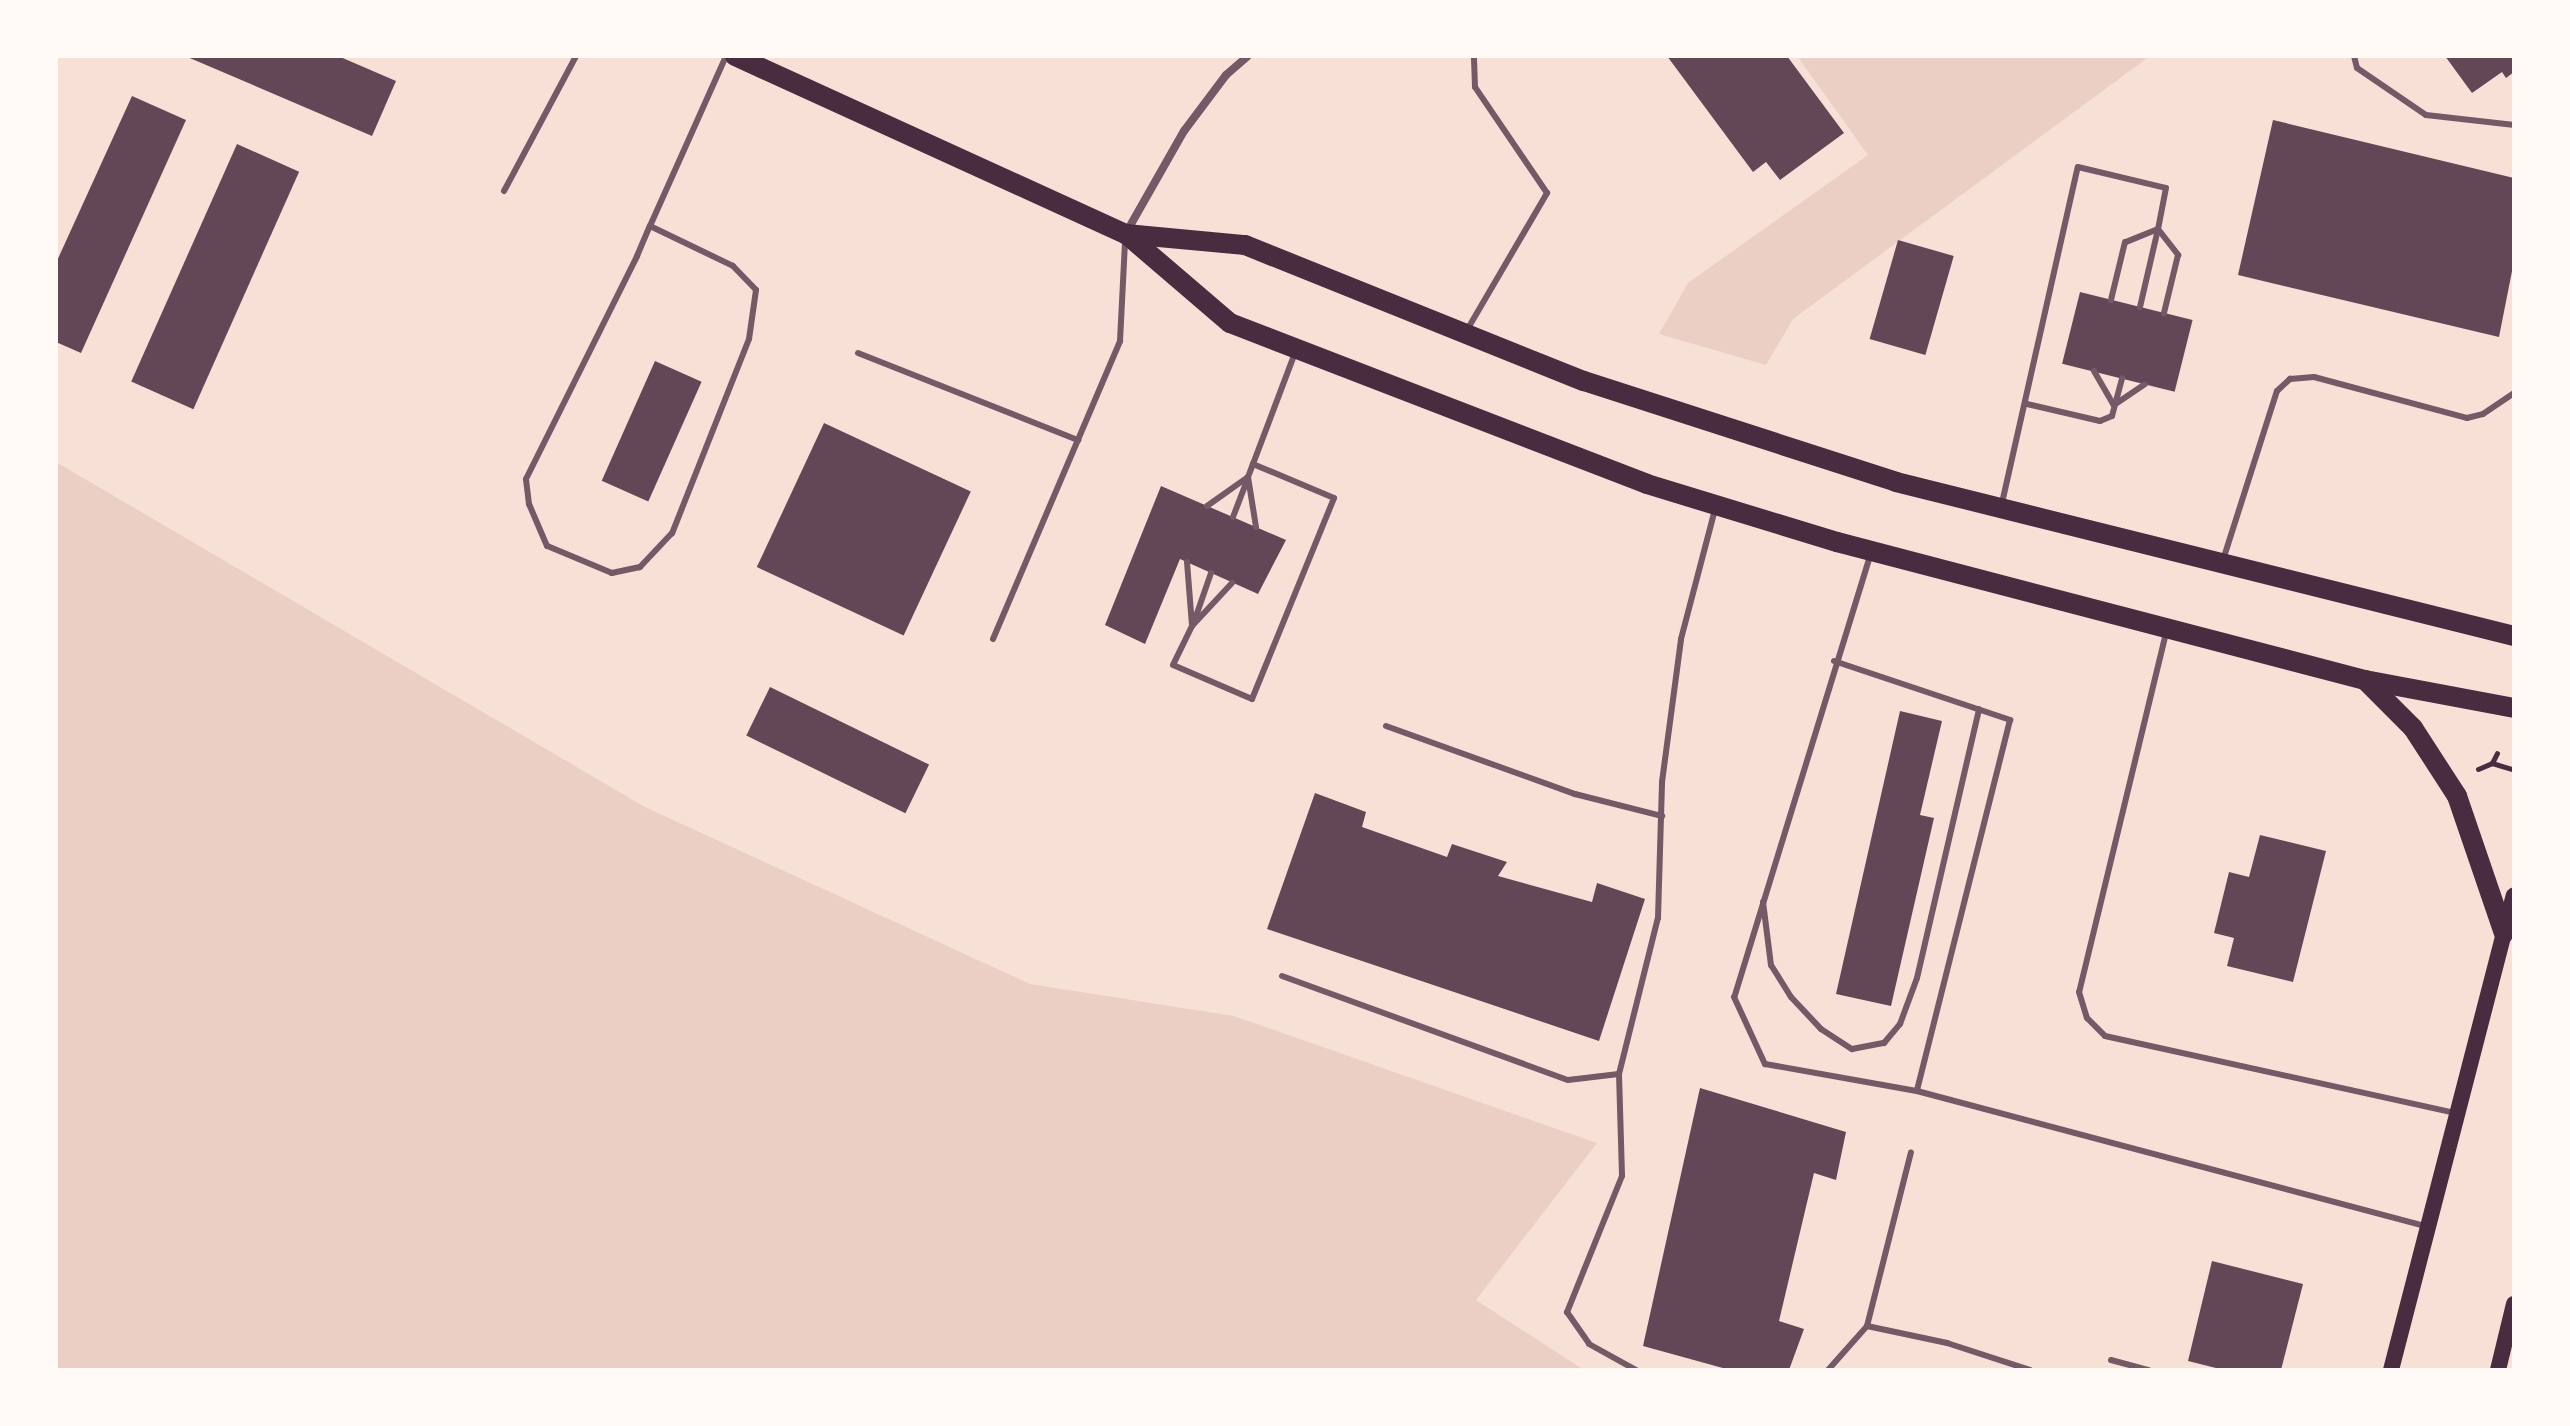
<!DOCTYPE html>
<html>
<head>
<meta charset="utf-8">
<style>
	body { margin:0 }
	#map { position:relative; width:2570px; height:1426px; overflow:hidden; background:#f7e1d7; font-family:"Nunito Sans",sans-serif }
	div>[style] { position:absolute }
	.green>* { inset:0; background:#ebcfc5 }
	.building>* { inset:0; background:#644757; transform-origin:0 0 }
	.path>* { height:5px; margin:-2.5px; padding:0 2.5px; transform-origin:2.5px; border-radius:2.5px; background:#4a2c40 }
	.service>* { height:6px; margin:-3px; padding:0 3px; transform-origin:3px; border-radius:3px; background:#755966 }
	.minor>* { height:8px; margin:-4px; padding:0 4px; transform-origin:4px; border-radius:4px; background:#755966 }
	.secondary>* { height:16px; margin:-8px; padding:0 8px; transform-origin:8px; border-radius:8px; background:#4a2c40 }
	.primary>* { height:20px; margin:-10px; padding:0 10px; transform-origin:10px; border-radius:10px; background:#4a2c40 }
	span { translate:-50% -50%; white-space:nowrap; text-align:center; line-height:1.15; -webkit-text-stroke:8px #fffaf5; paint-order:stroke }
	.frame { position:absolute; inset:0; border:58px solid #fffaf5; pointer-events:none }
</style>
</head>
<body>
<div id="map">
	<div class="green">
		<div style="clip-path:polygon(1797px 56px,2150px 56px,1793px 319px,1766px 365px,1659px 334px,1688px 283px,1868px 155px)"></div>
		<div style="clip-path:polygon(56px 462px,645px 807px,1030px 984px,1234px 1016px,1597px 1143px,1476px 1300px,1584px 1370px,56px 1370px)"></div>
	</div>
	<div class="building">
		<div style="clip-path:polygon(185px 56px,338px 56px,396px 81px,372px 136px)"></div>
		<div style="clip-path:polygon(1667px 56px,1787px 56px,1844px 133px,1780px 180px,1766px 162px,1753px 172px)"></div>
		<div style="clip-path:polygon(2445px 56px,2514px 56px,2514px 72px,2506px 78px,2502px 72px,2472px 93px)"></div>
		<div style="clip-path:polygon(132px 96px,186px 120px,81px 353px,56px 342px,56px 263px)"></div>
		<div style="clip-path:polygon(2273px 120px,2514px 178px,2514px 261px,2499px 337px,2238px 275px)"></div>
		<div style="left:237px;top:144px;width:68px;height:260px;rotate:24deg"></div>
		<div style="left:1898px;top:240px;width:58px;height:103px;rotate:16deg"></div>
		<div style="left:2080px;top:292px;width:116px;height:74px;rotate:14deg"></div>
		<div style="left:655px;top:361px;width:51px;height:131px;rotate:24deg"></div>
		<div style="left:824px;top:423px;width:162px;height:159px;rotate:25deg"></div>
		<div style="clip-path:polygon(1161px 486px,1286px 540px,1258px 594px,1180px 559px,1145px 644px,1105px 625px)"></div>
		<div style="left:770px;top:687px;width:177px;height:54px;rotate:26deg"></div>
		<div style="clip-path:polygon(1900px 711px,1942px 721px,1920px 815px,1934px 818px,1891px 1006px,1836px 994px)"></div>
		<div style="clip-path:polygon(1315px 793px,1366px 812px,1362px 827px,1447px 857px,1452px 844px,1507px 862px,1498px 876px,1592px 902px,1597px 883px,1645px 899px,1599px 1041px,1267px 929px)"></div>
		<div style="clip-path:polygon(2260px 835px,2326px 851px,2293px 982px,2227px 966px,2234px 938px,2214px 933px,2229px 872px,2249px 877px)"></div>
		<div style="clip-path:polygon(1700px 1088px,1846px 1132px,1836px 1180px,1814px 1173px,1779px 1321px,1804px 1329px,1789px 1370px,1730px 1370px,1643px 1346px)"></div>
		<div style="clip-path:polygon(2212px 1261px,2303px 1284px,2281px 1370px,2224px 1370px,2188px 1361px)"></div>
	</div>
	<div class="path">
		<div style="left:2492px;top:763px;width:11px;rotate:-63deg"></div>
		<div style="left:2478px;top:769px;width:15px;rotate:-23deg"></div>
		<div style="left:2492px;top:763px;width:21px;rotate:17deg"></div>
	</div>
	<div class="service">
		<div style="left:2354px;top:56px;width:12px;rotate:76deg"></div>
		<div style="left:2357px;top:68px;width:83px;rotate:34.3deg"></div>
		<div style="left:2426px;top:115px;width:89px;rotate:6.5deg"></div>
		<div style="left:504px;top:191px;width:153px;rotate:-61.9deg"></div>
		<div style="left:650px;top:226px;width:92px;rotate:25.7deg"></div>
		<div style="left:733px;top:266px;width:33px;rotate:46deg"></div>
		<div style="left:756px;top:290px;width:49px;rotate:98.1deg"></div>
		<div style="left:749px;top:339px;width:209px;rotate:111.6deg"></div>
		<div style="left:672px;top:533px;width:47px;rotate:133.3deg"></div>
		<div style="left:640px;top:567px;width:29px;rotate:168deg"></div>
		<div style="left:612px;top:573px;width:70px;rotate:-157.4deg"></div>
		<div style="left:547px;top:546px;width:46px;rotate:-113.2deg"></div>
		<div style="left:529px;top:504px;width:25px;rotate:-97deg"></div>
		<div style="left:526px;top:479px;width:249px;rotate:-63.5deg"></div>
		<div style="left:637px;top:256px;width:33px;rotate:-67deg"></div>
		<div style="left:650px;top:226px;width:186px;rotate:-65.9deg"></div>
		<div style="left:2158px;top:229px;width:33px;rotate:52deg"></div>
		<div style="left:2178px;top:255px;width:60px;rotate:103.6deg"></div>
		<div style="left:2140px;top:307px;width:80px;rotate:-77deg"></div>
		<div style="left:1467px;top:330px;width:159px;rotate:-59.7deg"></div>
		<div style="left:1547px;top:193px;width:128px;rotate:-124.2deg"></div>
		<div style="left:1475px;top:87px;width:31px;rotate:-92deg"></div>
		<div style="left:858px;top:353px;width:237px;rotate:21.6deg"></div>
		<div style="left:2094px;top:371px;width:39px;rotate:60deg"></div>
		<div style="left:2027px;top:404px;width:75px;rotate:13.1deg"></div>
		<div style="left:2100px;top:421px;width:13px;rotate:-23deg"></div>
		<div style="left:2112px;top:416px;width:39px;rotate:-75deg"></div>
		<div style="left:2114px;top:405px;width:37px;rotate:-34deg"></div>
		<div style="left:1248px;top:477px;width:51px;rotate:80.9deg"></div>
		<div style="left:2002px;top:503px;width:344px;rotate:-77.3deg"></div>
		<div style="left:2078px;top:167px;width:90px;rotate:13.4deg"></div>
		<div style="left:2166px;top:188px;width:42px;rotate:101deg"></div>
		<div style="left:2158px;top:229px;width:35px;rotate:158deg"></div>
		<div style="left:2125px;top:242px;width:60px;rotate:103.6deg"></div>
		<div style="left:1207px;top:506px;width:50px;rotate:-35.3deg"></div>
		<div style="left:1248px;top:477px;width:14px;rotate:-69deg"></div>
		<div style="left:1233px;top:517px;width:40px;rotate:-69deg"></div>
		<div style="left:1870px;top:556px;width:461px;rotate:107.1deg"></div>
		<div style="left:1734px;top:997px;width:74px;rotate:65.2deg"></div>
		<div style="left:1765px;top:1064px;width:154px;rotate:10.1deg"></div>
		<div style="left:1917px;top:1091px;width:526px;rotate:14.88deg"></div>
		<div style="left:2223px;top:560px;width:177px;rotate:-72.3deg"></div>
		<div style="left:2277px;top:391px;width:18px;rotate:-43deg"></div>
		<div style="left:2290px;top:379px;width:24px;rotate:-5deg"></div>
		<div style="left:2314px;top:377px;width:158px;rotate:15deg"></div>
		<div style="left:2467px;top:418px;width:16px;rotate:-14deg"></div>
		<div style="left:2483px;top:414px;width:37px;rotate:-34deg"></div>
		<div style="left:1187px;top:562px;width:64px;rotate:85.5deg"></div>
		<div style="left:1192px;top:626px;width:43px;rotate:116deg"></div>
		<div style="left:1173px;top:665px;width:86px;rotate:23.3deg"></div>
		<div style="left:1252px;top:699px;width:217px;rotate:-67.8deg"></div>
		<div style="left:1334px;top:498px;width:88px;rotate:-157.2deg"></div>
		<div style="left:1253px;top:464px;width:119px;rotate:-69.3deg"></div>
		<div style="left:1194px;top:622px;width:52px;rotate:-70.9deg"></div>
		<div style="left:1192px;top:626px;width:59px;rotate:-47.1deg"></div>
		<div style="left:2166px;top:633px;width:369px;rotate:103.6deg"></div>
		<div style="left:2079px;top:992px;width:27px;rotate:73deg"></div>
		<div style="left:2087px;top:1018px;width:25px;rotate:45deg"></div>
		<div style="left:2105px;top:1036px;width:358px;rotate:12.4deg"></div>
		<div style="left:993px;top:639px;width:324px;rotate:-66.9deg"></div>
		<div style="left:1120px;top:341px;width:100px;rotate:-87.1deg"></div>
		<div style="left:1834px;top:661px;width:186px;rotate:18.5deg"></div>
		<div style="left:2010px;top:720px;width:382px;rotate:104.1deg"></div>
		<div style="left:1386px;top:726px;width:201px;rotate:19.8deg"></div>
		<div style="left:1575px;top:794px;width:90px;rotate:14.2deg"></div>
		<div style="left:1763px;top:902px;width:64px;rotate:82.8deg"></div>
		<div style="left:1771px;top:965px;width:38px;rotate:58deg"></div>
		<div style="left:1791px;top:997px;width:44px;rotate:46.8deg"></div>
		<div style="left:1821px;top:1029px;width:37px;rotate:33deg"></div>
		<div style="left:1852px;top:1049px;width:33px;rotate:-11deg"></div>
		<div style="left:1884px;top:1043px;width:25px;rotate:-50deg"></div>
		<div style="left:1900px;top:1024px;width:49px;rotate:-69.7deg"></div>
		<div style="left:1917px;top:978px;width:276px;rotate:-77deg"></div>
		<div style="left:1282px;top:976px;width:304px;rotate:20deg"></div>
		<div style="left:1568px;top:1080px;width:51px;rotate:-6.7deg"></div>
		<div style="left:1619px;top:1074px;width:161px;rotate:-76deg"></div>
		<div style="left:1658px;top:918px;width:136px;rotate:-88.3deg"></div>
		<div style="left:1662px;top:782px;width:144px;rotate:-82.4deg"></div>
		<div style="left:1681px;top:639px;width:134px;rotate:-75.3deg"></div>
		<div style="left:1619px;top:1074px;width:102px;rotate:88.3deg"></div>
		<div style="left:1622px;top:1176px;width:147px;rotate:112deg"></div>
		<div style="left:1567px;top:1312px;width:39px;rotate:55deg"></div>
		<div style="left:1589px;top:1344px;width:54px;rotate:29deg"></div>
		<div style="left:1867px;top:1326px;width:179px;rotate:-75.8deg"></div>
		<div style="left:2111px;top:1360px;width:39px;rotate:15deg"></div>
		<div style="left:1828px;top:1370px;width:59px;rotate:-48.4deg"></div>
		<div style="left:1867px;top:1326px;width:82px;rotate:12deg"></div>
		<div style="left:1947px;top:1343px;width:87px;rotate:18deg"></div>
	</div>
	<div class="minor">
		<div style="left:1126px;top:233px;width:117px;rotate:-60.4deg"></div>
		<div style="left:1184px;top:131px;width:70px;rotate:-53.1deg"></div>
		<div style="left:1226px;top:75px;width:29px;rotate:-41deg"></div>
	</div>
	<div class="secondary">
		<div style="left:2391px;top:1370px;width:490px;rotate:-75.5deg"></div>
		<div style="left:2498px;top:1370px;width:68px;rotate:-76.4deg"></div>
	</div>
	<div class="primary">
		<div style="left:735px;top:56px;width:430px;rotate:24.5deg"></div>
		<div style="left:1126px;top:234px;width:137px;rotate:40.6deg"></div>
		<div style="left:1230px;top:323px;width:447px;rotate:21.1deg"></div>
		<div style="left:1647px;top:484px;width:199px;rotate:17deg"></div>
		<div style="left:1837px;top:542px;width:546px;rotate:14.65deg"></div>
		<div style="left:2365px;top:680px;width:152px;rotate:10.6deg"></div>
		<div style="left:1126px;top:234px;width:120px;rotate:5.3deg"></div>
		<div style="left:1245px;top:245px;width:365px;rotate:21.9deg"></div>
		<div style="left:1584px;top:381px;width:328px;rotate:17.9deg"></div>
		<div style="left:1896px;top:482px;width:637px;rotate:13.99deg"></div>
		<div style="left:2365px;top:680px;width:68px;rotate:45deg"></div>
		<div style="left:2413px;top:728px;width:81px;rotate:57.1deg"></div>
		<div style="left:2457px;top:796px;width:145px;rotate:71.1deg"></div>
	</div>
	<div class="frame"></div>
</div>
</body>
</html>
